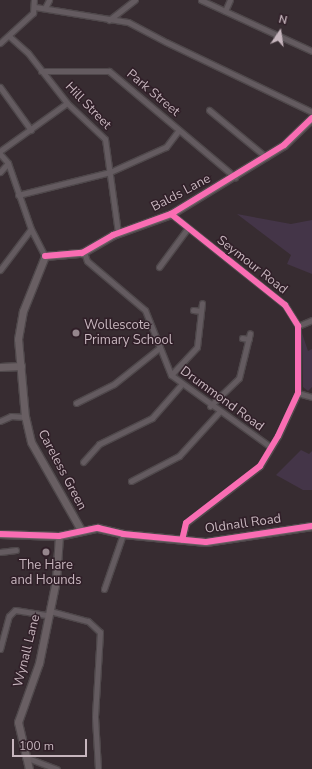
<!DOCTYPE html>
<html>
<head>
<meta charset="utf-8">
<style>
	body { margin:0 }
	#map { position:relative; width:312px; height:769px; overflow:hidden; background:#372c31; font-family:"Nunito Sans",sans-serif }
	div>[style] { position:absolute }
	.green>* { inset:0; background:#443548 }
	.roads { filter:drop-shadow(1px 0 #4f484b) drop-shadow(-1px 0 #4f484b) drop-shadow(0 1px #4f484b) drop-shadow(0 -1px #4f484b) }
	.street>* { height:5px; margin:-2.5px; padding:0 2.5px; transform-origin:2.5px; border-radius:2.5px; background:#645b60 }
	.secondary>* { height:7px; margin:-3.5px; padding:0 3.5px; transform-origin:3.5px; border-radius:3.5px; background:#695f63 }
	.cycleway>* { height:6px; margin:-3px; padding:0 3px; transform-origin:3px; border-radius:3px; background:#f96db3 }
	.dots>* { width:11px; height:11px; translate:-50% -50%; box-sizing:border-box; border:2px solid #301f28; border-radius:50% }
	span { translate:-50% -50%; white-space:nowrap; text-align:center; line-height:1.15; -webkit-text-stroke:3px #301f28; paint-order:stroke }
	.street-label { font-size:13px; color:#c7b6be }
	.poi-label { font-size:13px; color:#c7b6be }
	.left { translate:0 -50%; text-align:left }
	.north { position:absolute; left:260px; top:12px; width:40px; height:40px; -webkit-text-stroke:3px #301f28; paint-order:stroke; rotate:13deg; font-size:11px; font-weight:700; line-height:16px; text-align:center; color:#c7b6be }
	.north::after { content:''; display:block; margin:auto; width:14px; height:18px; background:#c7b6be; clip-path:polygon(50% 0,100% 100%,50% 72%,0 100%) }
	.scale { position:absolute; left:12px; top:739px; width:75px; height:18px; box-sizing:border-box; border:2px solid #c7b6be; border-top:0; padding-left:5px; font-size:12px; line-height:14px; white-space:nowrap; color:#c7b6be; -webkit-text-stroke:3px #301f28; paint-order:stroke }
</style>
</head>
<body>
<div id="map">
	<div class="green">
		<div style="clip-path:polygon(237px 214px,291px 224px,312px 220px,312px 274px,287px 264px,291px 255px)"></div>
		<div style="clip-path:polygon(302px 333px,308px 351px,312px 349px,312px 387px,308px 391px,303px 387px)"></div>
		<div style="clip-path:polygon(301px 450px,309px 454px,312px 451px,312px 490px,303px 490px,276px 475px)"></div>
	</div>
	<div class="roads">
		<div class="street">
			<div style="left:201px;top:0;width:122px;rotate:24.7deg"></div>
			<div style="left:35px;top:7px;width:94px;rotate:9.2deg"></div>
			<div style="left:128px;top:22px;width:41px;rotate:27.8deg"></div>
			<div style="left:45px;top:8px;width:9px;rotate:-63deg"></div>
			<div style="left:225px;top:11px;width:12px;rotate:-66deg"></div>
			<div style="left:109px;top:20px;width:33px;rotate:-38deg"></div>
			<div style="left:9px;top:36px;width:25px;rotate:42deg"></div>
			<div style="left:28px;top:53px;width:63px;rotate:52deg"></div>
			<div style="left:67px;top:103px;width:52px;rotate:43.5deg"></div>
			<div style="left:105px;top:139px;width:95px;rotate:82.1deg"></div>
			<div style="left:166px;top:42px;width:162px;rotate:25.6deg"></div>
			<div style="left:0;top:43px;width:45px;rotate:-42.3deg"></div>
			<div style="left:33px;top:13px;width:13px;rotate:-86deg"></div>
			<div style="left:41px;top:71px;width:68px"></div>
			<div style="left:109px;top:71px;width:165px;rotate:40.1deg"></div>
			<div style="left:0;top:87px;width:53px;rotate:54.2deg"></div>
			<div style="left:209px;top:110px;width:74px;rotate:39.5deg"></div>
			<div style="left:0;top:151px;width:82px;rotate:-35.6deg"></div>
			<div style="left:0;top:154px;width:12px;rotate:48deg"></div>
			<div style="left:8px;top:163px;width:70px;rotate:70.8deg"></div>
			<div style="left:31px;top:229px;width:30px;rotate:63deg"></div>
			<div style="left:0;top:172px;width:12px;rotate:-48deg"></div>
			<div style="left:18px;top:195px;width:95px;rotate:-14deg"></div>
			<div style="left:110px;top:172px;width:61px;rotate:-24.1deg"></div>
			<div style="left:166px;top:147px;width:21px;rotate:-53deg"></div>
			<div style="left:171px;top:214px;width:146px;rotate:38.6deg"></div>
			<div style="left:285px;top:305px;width:25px;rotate:58deg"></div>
			<div style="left:298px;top:326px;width:67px;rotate:90deg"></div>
			<div style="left:298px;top:393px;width:47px;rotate:114.9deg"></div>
			<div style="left:278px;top:436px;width:35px;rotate:121deg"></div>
			<div style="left:260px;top:466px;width:93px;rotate:142.4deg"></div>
			<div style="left:186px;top:523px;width:17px;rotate:103deg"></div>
			<div style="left:84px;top:252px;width:9px;rotate:72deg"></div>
			<div style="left:87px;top:261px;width:76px;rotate:40.2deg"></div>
			<div style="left:145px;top:310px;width:70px;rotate:68.2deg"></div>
			<div style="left:171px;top:375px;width:123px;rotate:35.8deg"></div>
			<div style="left:159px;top:267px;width:47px;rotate:-53.6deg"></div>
			<div style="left:0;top:270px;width:51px;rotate:-52.9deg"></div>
			<div style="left:193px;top:310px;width:8px;rotate:7deg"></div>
			<div style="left:298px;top:326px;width:15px;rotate:-23deg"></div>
			<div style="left:242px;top:338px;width:7px;rotate:8deg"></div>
			<div style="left:171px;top:375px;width:38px;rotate:-47deg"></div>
			<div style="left:197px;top:347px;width:44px;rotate:-83.5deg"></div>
			<div style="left:298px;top:393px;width:15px;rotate:16deg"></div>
			<div style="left:76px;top:403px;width:42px;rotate:-26.6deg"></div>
			<div style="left:114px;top:384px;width:56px;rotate:-38.5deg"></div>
			<div style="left:210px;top:406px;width:40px;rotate:-44deg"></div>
			<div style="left:239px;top:378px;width:46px;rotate:-76.3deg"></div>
			<div style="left:0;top:421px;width:12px;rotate:-24deg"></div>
			<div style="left:11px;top:416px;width:14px;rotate:4deg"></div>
			<div style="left:83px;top:462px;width:24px;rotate:-48deg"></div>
			<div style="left:99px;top:444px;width:59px;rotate:-26.1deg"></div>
			<div style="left:152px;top:418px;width:44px;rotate:-48.7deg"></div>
			<div style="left:131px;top:481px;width:54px;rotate:-27.5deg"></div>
			<div style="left:179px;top:456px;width:59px;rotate:-47.7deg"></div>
			<div style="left:0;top:552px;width:16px;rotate:-7deg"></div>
			<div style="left:104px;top:589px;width:58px;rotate:-70.9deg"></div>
			<div style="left:50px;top:611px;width:39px;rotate:15deg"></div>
			<div style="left:88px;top:621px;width:16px;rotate:43deg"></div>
			<div style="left:100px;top:632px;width:85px;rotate:93.4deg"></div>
			<div style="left:95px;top:717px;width:52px;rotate:86.7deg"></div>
			<div style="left:0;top:649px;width:34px;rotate:-75deg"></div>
			<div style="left:9px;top:616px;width:8px;rotate:-45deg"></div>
			<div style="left:15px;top:610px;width:33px;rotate:9deg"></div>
			<div style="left:25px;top:757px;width:34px;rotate:21deg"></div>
		</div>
		<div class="secondary">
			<div style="left:0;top:367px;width:21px;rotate:-3deg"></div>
			<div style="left:81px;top:530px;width:101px;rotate:-119.6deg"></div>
			<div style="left:31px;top:442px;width:26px;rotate:-103deg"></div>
			<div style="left:25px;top:417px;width:78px;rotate:-95.1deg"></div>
			<div style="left:18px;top:339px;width:28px;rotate:-80deg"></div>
			<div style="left:23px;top:311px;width:59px;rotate:-68.2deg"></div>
			<div style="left:45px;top:256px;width:37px;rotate:-5deg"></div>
			<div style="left:82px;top:253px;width:36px;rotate:-30deg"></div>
			<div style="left:113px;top:235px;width:62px;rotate:-19.9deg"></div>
			<div style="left:171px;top:214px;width:132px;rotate:-31.4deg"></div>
			<div style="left:284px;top:145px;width:39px;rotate:-44deg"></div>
			<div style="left:0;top:534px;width:59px;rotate:1.9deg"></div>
			<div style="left:59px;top:536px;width:40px;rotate:-12deg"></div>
			<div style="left:98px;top:528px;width:26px;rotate:13deg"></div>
			<div style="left:123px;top:534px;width:83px;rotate:5.5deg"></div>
			<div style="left:206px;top:542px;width:107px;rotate:-8.6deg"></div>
			<div style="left:29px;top:769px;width:48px;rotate:-103.2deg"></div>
			<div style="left:18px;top:722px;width:63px;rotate:-70.4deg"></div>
			<div style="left:39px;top:663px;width:85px;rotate:-78.4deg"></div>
			<div style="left:56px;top:580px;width:44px;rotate:-86.1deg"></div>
		</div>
	</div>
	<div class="cycleway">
		<div style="left:171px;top:214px;width:146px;rotate:38.6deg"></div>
		<div style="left:285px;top:305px;width:25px;rotate:58deg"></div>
		<div style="left:298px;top:326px;width:67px;rotate:90deg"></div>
		<div style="left:298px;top:393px;width:47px;rotate:114.9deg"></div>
		<div style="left:278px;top:436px;width:35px;rotate:121deg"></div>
		<div style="left:260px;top:466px;width:93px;rotate:142.4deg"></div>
		<div style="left:186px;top:523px;width:17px;rotate:103deg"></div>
		<div style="left:45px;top:256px;width:37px;rotate:-5deg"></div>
		<div style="left:82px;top:253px;width:36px;rotate:-30deg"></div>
		<div style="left:113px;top:235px;width:62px;rotate:-19.9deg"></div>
		<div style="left:171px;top:214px;width:132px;rotate:-31.4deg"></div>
		<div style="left:284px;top:145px;width:39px;rotate:-44deg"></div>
		<div style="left:0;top:534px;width:59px;rotate:1.9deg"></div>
		<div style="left:59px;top:536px;width:40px;rotate:-12deg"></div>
		<div style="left:98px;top:528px;width:26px;rotate:13deg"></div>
		<div style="left:123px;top:534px;width:83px;rotate:5.5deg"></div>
		<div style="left:206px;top:542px;width:107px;rotate:-8.6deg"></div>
	</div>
	<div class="dots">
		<div style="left:76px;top:333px;background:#95868d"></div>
		<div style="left:46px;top:552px;background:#95868d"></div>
	</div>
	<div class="street-label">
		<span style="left:153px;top:93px;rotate:40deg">Park Street</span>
		<span style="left:88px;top:106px;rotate:46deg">Hill Street</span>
		<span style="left:181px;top:193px;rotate:-28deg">Balds Lane</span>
		<span style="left:252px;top:265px;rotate:38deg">Seymour Road</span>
		<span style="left:222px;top:399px;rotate:36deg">Drummond Road</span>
		<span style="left:62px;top:470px;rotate:62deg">Careless Green</span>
		<span style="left:243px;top:524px;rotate:-8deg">Oldnall Road</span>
		<span style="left:27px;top:651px;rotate:-76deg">Wynall Lane</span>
	</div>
	<div class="poi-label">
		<span class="left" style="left:84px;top:333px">Wollescote<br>Primary School</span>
		<span style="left:46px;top:573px">The Hare<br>and Hounds</span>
	</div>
	<div class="north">N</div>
	<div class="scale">100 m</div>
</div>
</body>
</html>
